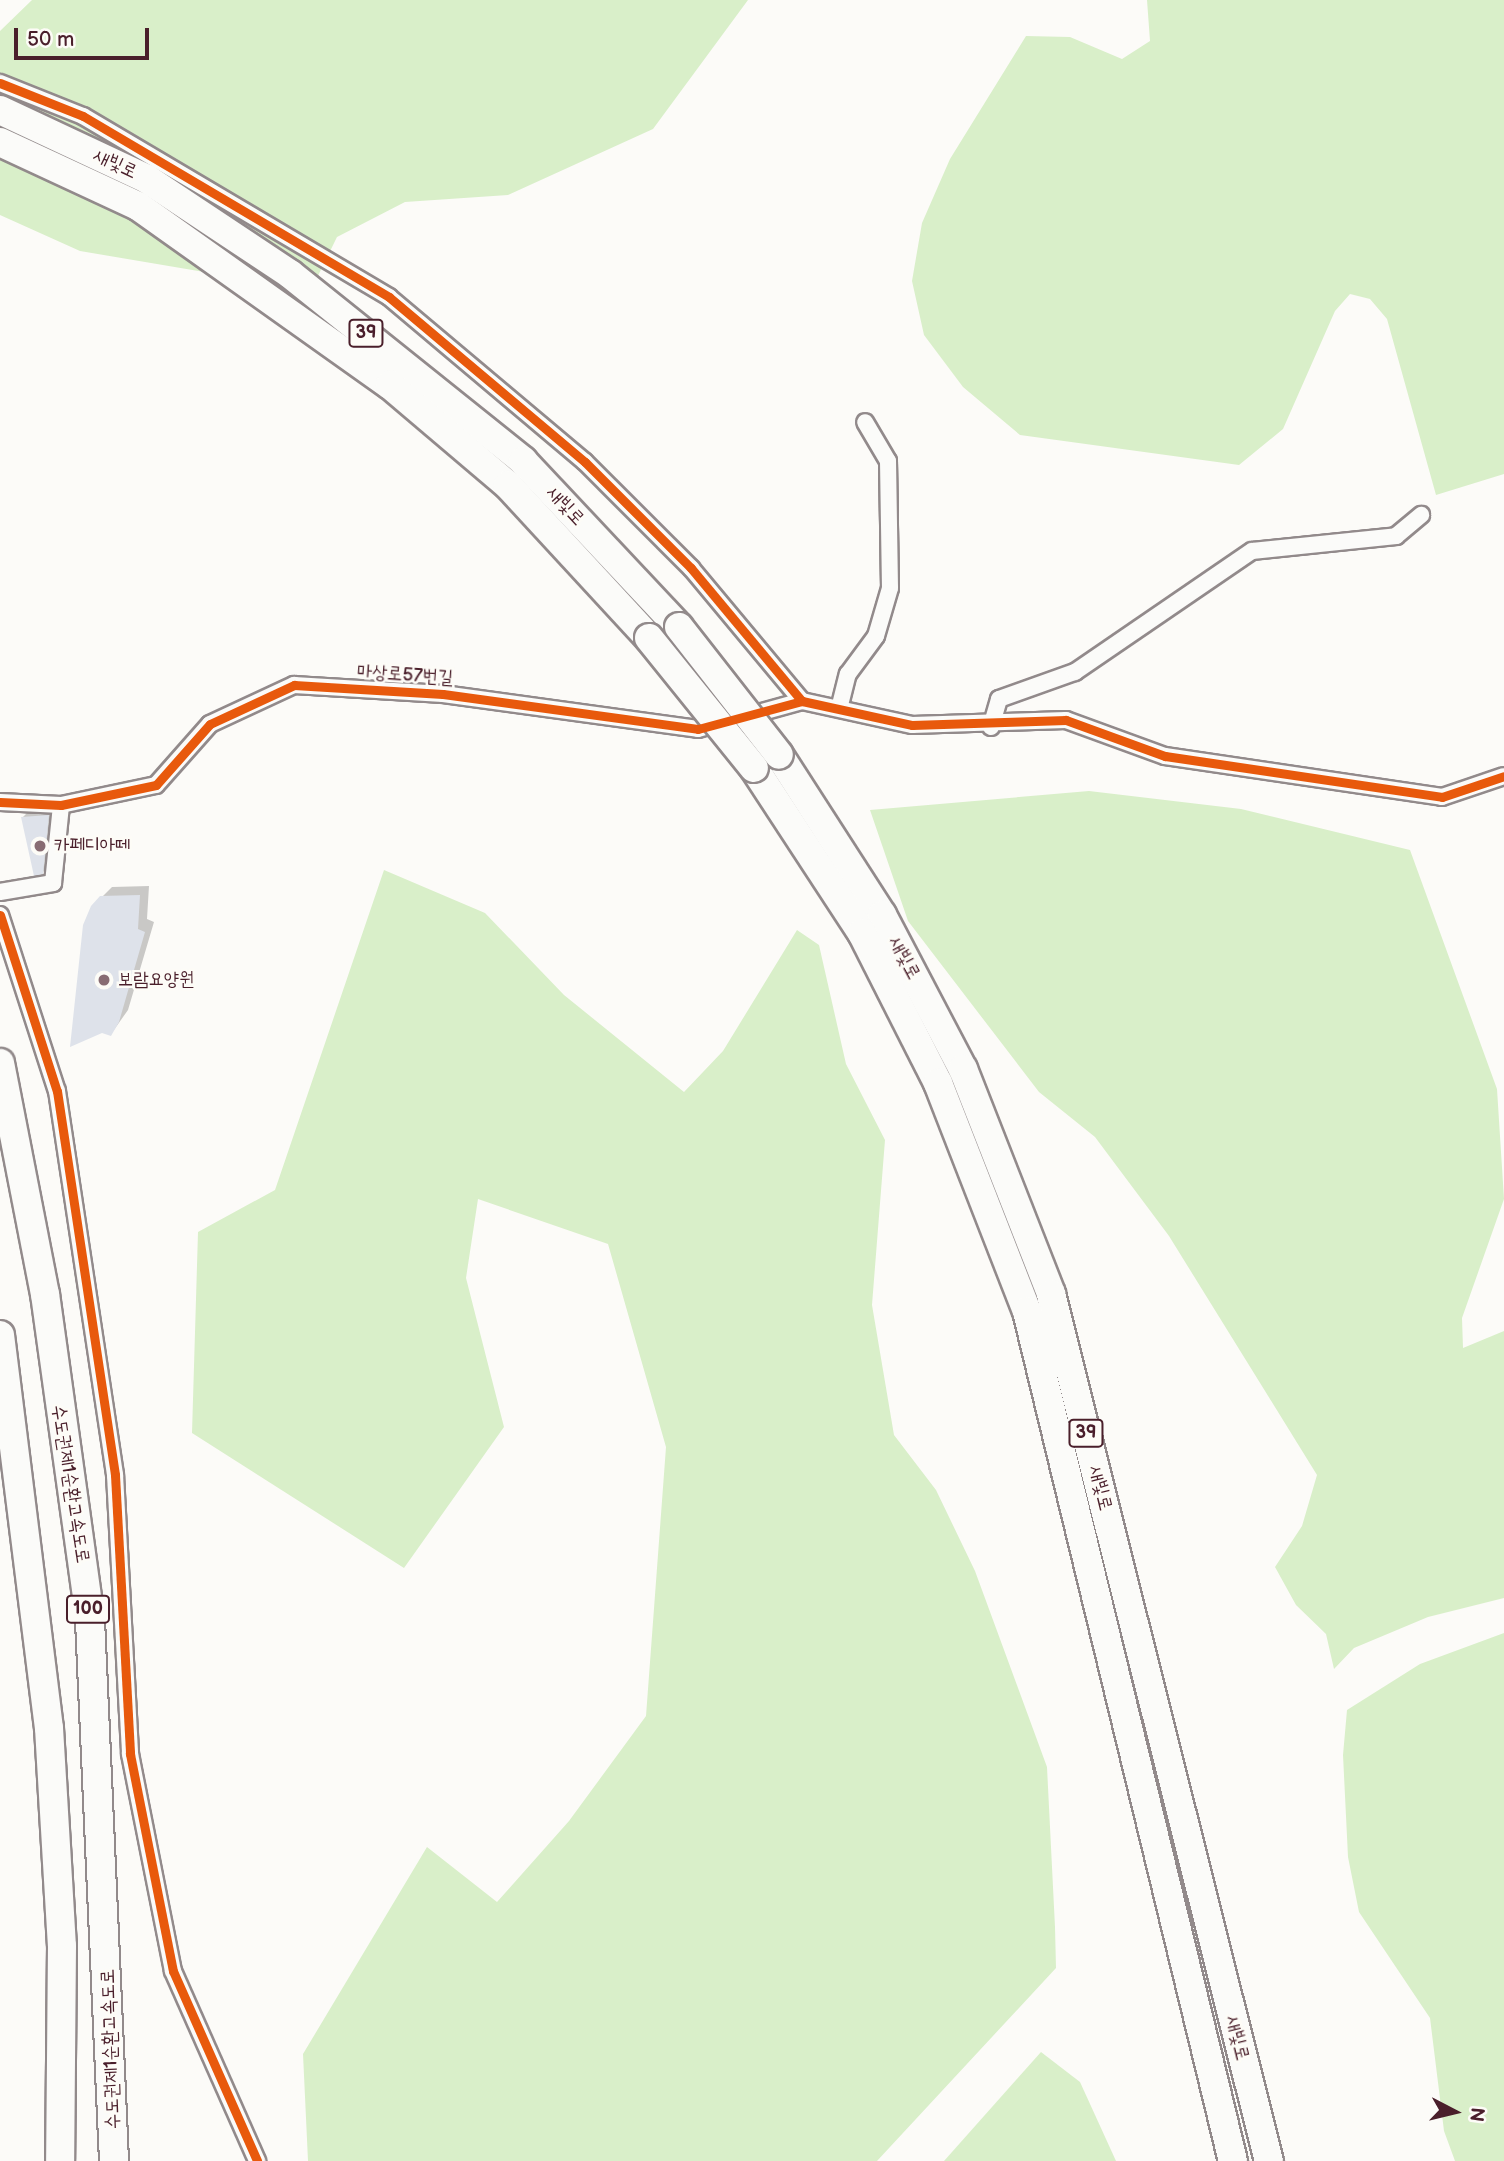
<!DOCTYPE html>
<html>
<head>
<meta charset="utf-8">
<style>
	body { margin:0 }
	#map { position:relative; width:1504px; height:2161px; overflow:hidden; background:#fcfbf8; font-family:"Balsamiq Sans","Poor Story",sans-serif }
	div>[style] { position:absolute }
	.green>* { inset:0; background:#d9efc9 }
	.shadow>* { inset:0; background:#0003 }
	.building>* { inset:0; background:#dee2ea }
	.roads { filter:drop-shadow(2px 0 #928a8b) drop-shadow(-2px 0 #928a8b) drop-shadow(0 2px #928a8b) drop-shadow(0 -2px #928a8b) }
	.street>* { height:16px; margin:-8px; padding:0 8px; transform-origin:8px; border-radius:8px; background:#fbfbf9 }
	.highway>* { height:28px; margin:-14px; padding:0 14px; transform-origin:14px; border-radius:14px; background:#fbfbf9 }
	.bridges { filter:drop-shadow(2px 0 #928a8b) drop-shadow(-2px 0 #928a8b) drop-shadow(0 2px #928a8b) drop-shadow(0 -2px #928a8b) }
	.highway-bridge>* { height:28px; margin:-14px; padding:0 14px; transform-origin:14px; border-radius:14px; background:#fbfbf9 }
	.cycleway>* { height:9px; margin:-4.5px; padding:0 4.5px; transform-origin:4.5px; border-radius:4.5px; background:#e8590c }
	.dots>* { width:19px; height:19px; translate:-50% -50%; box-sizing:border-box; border:4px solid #fdfcf7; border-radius:50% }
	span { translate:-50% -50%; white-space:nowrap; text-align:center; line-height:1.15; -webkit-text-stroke:5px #fdfcf7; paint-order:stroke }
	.shield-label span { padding:2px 5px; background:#fdfcf7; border:2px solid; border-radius:5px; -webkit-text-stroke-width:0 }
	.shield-label { font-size:18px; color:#4a1f2b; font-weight:700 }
	.street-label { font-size:19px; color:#4a1f2b }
	.poi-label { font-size:19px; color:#4a1f2b }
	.left { translate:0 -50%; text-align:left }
	.north { position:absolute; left:1420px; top:2077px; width:70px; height:70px; -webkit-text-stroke:5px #fdfcf7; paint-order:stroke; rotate:97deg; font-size:19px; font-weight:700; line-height:28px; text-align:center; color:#4a1f2b }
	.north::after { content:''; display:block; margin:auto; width:24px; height:32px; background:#4a1f2b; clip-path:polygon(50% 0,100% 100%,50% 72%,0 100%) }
	.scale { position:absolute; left:14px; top:28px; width:135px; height:32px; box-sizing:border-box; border:4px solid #4a1f2b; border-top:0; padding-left:9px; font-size:21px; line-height:24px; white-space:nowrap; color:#4a1f2b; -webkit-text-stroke:5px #fdfcf7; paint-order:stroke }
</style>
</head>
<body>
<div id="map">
	<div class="green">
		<div style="clip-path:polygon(32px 0,748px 0,653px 129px,508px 195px,405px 202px,337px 237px,311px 290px,80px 251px,0 215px,0 31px)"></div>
		<div style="clip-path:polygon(1147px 0,1504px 0,1504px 474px,1436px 495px,1387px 319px,1370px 299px,1350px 294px,1335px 311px,1283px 429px,1239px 465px,1020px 435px,963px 387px,924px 335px,912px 281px,922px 223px,950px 159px,1026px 36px,1070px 37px,1122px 59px,1150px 41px)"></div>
		<div style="clip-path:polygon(1089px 791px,1241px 809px,1410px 850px,1497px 1089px,1504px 1199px,1462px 1318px,1463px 1348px,1504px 1331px,1504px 1598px,1428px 1617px,1354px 1648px,1334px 1669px,1326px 1634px,1296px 1605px,1275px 1567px,1302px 1526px,1317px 1475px,1169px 1236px,1095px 1137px,1039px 1092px,908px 921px,870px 810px)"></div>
		<div style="clip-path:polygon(384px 870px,485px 913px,564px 995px,684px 1092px,723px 1051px,797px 930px,819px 945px,846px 1064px,885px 1140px,872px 1305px,894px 1435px,936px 1490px,975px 1571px,1047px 1767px,1055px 1927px,1056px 1968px,877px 2161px,308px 2161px,303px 2054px,427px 1847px,497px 1902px,569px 1821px,646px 1716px,666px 1447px,608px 1244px,478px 1199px,466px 1278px,504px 1427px,404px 1568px,192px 1433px,198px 1232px,275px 1190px)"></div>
		<div style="clip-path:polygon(1504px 1633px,1504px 2161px,1455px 2161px,1444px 2131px,1430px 2018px,1359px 1912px,1348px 1857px,1343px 1755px,1347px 1710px,1420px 1664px)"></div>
		<div style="clip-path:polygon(1041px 2052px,1080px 2082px,1116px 2161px,944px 2161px)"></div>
	</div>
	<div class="shadow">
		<div style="clip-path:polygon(58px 806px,53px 862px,43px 872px,23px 817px,33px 807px)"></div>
		<div style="clip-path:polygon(149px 886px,147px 919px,154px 922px,128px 1010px,111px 1034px,92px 907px,112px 887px)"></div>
	</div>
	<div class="building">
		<div style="clip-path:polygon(49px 815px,43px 874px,34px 876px,21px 817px)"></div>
		<div style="clip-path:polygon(140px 895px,138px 929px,145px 932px,119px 1022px,111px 1036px,102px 1033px,70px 1047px,83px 925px,91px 906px,100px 896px)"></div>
	</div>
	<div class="roads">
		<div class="street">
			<div style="left:0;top:83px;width:89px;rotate:21.7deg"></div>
			<div style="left:83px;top:116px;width:356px;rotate:30.6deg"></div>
			<div style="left:389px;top:297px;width:256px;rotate:40.1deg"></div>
			<div style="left:585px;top:462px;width:150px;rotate:45deg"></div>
			<div style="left:691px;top:568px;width:173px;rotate:50.2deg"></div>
			<div style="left:840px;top:705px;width:32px;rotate:-76deg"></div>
			<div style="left:848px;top:674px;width:47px;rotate:-53.6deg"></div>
			<div style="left:876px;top:636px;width:50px;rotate:-73.7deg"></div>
			<div style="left:890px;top:588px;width:127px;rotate:-90.9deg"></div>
			<div style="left:888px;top:461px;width:45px;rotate:-120.5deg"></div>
			<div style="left:744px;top:717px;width:60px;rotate:-15.4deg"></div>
			<div style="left:802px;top:701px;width:113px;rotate:12.3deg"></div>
			<div style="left:912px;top:725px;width:154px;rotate:-1.9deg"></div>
			<div style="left:1066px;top:720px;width:105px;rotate:20deg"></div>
			<div style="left:1165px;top:756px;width:280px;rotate:8.4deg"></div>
			<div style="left:1442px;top:797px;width:65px;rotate:-18.7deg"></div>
			<div style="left:991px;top:727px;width:29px;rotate:-74deg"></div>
			<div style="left:999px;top:699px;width:81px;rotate:-19.6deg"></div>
			<div style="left:1075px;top:672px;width:214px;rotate:-34.4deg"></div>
			<div style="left:1252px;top:551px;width:145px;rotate:-5.9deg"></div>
			<div style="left:1396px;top:536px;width:33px;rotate:-40deg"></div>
			<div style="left:0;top:802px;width:61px;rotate:2.8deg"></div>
			<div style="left:61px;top:805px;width:97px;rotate:-11.9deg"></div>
			<div style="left:156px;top:785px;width:81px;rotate:-48.5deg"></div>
			<div style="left:210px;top:724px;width:93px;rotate:-24.9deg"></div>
			<div style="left:294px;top:685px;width:149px;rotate:3.5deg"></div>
			<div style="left:443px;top:694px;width:257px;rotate:7.8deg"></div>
			<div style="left:698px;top:729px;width:26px;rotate:-16deg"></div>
			<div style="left:0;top:892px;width:54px;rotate:-9.6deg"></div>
			<div style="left:53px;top:883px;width:78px;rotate:-84.1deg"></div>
			<div style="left:0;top:915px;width:185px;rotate:72.1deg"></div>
			<div style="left:57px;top:1091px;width:388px;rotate:81.4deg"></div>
			<div style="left:115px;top:1475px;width:279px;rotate:86.9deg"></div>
			<div style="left:130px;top:1754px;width:221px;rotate:78.8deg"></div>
			<div style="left:173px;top:1971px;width:208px;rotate:66.1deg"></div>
		</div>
		<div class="highway">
			<div style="left:0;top:110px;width:162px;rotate:25.1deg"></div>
			<div style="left:147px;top:179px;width:172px;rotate:33.6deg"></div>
			<div style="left:290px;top:274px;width:299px;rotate:38.7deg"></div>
			<div style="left:523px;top:461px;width:228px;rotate:46.8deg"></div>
			<div style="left:0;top:142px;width:152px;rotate:24.9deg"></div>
			<div style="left:138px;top:206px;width:309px;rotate:35.4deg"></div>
			<div style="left:390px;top:385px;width:155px;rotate:40.3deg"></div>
			<div style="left:508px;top:485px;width:208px;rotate:47.3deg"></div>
			<div style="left:779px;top:755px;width:190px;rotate:57.2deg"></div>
			<div style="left:882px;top:915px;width:174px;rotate:62.3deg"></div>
			<div style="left:963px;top:1069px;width:242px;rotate:68.6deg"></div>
			<div style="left:1051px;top:1294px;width:894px;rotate:75.89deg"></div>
			<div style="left:754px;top:768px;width:197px;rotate:56.8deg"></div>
			<div style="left:862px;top:933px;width:168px;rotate:63.1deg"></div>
			<div style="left:938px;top:1083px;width:245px;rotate:68.7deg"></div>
			<div style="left:1027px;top:1311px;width:875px;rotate:76.38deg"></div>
			<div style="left:0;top:1063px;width:235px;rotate:79deg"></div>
			<div style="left:45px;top:1294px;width:329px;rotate:82.1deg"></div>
			<div style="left:90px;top:1620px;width:542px;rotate:87.46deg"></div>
			<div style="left:0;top:1335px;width:396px;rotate:82.9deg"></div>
			<div style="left:49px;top:1728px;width:218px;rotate:86.6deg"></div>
			<div style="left:62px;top:1946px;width:215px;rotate:90.5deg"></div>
		</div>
	</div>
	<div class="bridges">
		<div class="highway-bridge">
			<div style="left:679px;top:627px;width:162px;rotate:52deg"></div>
			<div style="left:649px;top:638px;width:167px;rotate:51.1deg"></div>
		</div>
	</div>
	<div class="cycleway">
		<div style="left:0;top:83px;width:89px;rotate:21.7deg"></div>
		<div style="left:83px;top:116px;width:356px;rotate:30.6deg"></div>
		<div style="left:389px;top:297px;width:256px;rotate:40.1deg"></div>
		<div style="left:585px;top:462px;width:150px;rotate:45deg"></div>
		<div style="left:691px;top:568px;width:173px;rotate:50.2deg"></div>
		<div style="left:0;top:802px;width:61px;rotate:2.8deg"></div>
		<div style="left:61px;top:805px;width:97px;rotate:-11.9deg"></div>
		<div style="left:156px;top:785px;width:81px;rotate:-48.5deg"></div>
		<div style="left:210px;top:724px;width:93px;rotate:-24.9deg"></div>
		<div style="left:294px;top:685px;width:149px;rotate:3.5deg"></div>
		<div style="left:443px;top:694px;width:257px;rotate:7.8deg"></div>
		<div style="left:698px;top:729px;width:108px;rotate:-15.1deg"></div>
		<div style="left:802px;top:701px;width:113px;rotate:12.3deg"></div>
		<div style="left:912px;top:725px;width:154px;rotate:-1.9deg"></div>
		<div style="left:1066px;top:720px;width:105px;rotate:20deg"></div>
		<div style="left:1165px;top:756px;width:280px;rotate:8.4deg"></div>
		<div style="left:1442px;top:797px;width:65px;rotate:-18.7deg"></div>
		<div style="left:0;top:915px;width:185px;rotate:72.1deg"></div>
		<div style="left:57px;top:1091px;width:388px;rotate:81.4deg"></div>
		<div style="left:115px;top:1475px;width:279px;rotate:86.9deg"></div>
		<div style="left:130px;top:1754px;width:221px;rotate:78.8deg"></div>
		<div style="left:173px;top:1971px;width:208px;rotate:66.1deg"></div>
	</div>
	<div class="dots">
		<div style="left:40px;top:846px;background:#886c73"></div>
		<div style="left:104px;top:980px;background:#886c73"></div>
	</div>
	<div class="shield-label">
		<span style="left:366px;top:333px">39</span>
		<span style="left:1086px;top:1433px">39</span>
		<span style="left:88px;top:1609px">100</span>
	</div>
	<div class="street-label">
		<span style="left:115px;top:164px;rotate:25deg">새빛로</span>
		<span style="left:565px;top:506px;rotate:47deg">새빛로</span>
		<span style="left:405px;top:675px;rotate:4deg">마상로57번길</span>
		<span style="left:904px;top:958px;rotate:62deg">새빛로</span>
		<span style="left:70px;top:1484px;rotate:81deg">수도권제1순환고속도로</span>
		<span style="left:1100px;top:1488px;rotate:76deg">새빛로</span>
		<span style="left:1237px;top:2038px;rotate:76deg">새빛로</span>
		<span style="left:111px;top:2049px;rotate:-92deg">수도권제1순환고속도로</span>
	</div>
	<div class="poi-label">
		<span class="left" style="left:54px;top:846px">카페디아떼</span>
		<span class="left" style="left:118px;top:980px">보람요양원</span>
	</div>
	<div class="north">N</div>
	<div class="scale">50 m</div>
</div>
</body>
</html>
